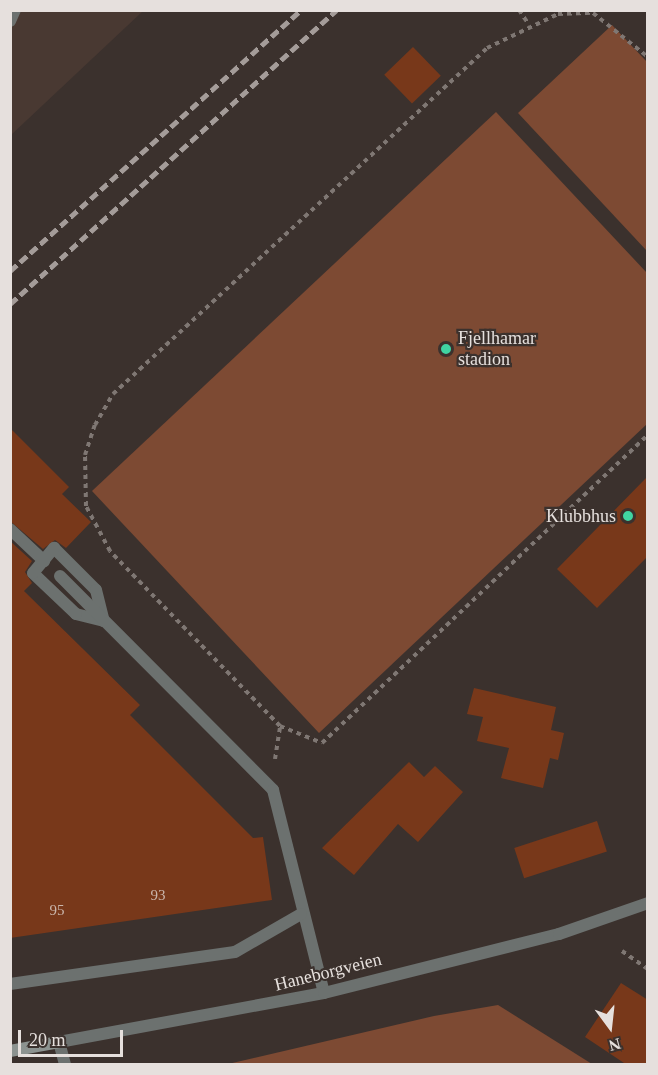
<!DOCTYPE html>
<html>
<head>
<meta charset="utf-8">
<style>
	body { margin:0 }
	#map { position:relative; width:658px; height:1075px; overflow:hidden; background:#3b312d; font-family:"Times New Roman",serif }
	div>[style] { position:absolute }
	.built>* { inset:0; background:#493932 }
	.green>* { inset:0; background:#7d4a33 }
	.building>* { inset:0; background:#78381a; transform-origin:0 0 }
	.path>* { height:4px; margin-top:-2px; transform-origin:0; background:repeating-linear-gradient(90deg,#7f7773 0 4.5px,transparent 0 9px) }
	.service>* { height:12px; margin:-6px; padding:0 6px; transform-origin:6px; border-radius:6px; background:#6c716f }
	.minor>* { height:12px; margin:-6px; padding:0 6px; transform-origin:6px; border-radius:6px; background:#6c716f }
	.tertiary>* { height:12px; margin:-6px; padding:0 6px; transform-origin:6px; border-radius:6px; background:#6c716f }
	.secondary>* { height:12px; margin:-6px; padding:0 6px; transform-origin:6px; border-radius:6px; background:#8c9390 }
	.rail>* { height:4.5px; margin-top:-2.25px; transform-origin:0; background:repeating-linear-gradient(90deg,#a49c99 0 9px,transparent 0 13.5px) }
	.dots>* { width:16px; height:16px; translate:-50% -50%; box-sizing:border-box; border:3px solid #3b312d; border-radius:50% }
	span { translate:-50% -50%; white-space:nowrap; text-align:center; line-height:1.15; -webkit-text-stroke:4.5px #3b312d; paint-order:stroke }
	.number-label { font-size:15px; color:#cab6ac }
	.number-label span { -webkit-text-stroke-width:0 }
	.poi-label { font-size:18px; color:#e6e0dd }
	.left { translate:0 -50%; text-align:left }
	.right { translate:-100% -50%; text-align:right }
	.street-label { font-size:18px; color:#e6e0dd }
	.frame { position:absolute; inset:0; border:12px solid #e6e0dd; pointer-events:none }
	.north { position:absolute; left:580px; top:997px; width:60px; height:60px; -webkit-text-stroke:4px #3b312d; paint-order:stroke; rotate:165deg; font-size:16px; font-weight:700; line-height:24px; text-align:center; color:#e6e0dd }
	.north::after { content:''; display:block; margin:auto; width:21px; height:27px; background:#e6e0dd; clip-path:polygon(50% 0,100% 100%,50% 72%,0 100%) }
	.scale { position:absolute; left:18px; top:1030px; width:105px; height:27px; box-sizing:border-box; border:3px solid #e6e0dd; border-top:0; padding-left:8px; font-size:18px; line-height:21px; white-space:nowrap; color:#e6e0dd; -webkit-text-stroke:4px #3b312d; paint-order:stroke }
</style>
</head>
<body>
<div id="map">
	<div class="built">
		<div style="clip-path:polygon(11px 11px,143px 11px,11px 135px)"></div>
	</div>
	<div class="green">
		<div style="clip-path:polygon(612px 25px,647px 62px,647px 251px,518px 113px)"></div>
		<div style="clip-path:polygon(496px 112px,647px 273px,647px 424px,319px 733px,92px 491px)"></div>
		<div style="clip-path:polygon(498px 1005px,592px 1064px,228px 1064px,434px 1016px)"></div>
	</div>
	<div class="building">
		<div style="left:413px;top:47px;width:40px;height:40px;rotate:46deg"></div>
		<div style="clip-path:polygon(10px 428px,69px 487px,62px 494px,91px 522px,66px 548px,55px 540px,43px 549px,10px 521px)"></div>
		<div style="clip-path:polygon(648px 476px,648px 556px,597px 608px,557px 569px)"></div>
		<div style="clip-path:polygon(10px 541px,32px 561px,25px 572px,32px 583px,24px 591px,140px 705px,130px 715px,253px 838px,263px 837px,272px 900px,10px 938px)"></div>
		<div style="clip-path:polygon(474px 688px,556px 707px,551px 730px,564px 733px,558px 760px,550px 758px,543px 788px,501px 778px,509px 748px,477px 741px,483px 717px,467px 714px)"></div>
		<div style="clip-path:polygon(409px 762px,424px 777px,435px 766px,463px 792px,418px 842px,398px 824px,354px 875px,322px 848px)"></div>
		<div style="left:597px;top:821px;width:32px;height:87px;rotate:72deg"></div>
		<div style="clip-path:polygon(621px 983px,648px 1000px,648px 1065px,627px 1065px,585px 1037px)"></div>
	</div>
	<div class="path">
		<div style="left:519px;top:10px;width:18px;rotate:56deg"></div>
		<div style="left:280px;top:726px;width:45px;rotate:22deg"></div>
		<div style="left:322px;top:743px;width:448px;rotate:-43.4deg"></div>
		<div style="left:275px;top:759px;width:33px;rotate:-81deg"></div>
		<div style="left:280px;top:726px;width:244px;rotate:-134.2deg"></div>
		<div style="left:110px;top:551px;width:51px;rotate:-118.1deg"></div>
		<div style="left:86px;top:506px;width:51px;rotate:-91.1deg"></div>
		<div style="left:85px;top:455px;width:32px;rotate:-72deg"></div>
		<div style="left:95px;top:425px;width:36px;rotate:-60deg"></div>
		<div style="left:113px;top:394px;width:510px;rotate:-42.77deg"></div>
		<div style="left:487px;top:48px;width:79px;rotate:-25.6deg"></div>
		<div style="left:558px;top:14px;width:35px;rotate:-2deg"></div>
		<div style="left:593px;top:13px;width:70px;rotate:38.7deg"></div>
		<div style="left:622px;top:951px;width:32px;rotate:35deg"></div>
	</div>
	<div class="service">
		<div style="left:10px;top:21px;width:12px;rotate:-66deg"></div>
		<div style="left:10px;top:529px;width:47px;rotate:43.3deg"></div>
		<div style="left:54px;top:548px;width:59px;rotate:45deg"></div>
		<div style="left:96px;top:590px;width:32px;rotate:76deg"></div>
		<div style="left:104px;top:621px;width:29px;rotate:-166deg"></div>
		<div style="left:76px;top:614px;width:59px;rotate:-136.4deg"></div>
		<div style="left:33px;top:573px;width:33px;rotate:-50deg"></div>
		<div style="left:60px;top:576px;width:302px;rotate:45.1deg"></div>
		<div style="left:273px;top:790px;width:209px;rotate:75.9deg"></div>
		<div style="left:10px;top:984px;width:227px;rotate:-8.1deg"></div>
		<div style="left:235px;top:952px;width:76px;rotate:-29.9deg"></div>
	</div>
	<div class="minor">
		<div style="left:59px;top:1042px;width:23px;rotate:75deg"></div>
	</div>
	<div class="tertiary">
		<div style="left:59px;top:1042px;width:269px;rotate:-10.5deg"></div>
		<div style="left:324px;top:993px;width:242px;rotate:-14.1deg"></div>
		<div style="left:559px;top:934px;width:94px;rotate:-19.2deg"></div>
	</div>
	<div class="secondary">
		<div style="left:10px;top:1051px;width:50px;rotate:-10.4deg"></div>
	</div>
	<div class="rail">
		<div style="left:10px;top:271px;width:391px;rotate:-41.9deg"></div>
		<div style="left:10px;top:304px;width:439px;rotate:-42deg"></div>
	</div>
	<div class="dots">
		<div style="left:446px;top:349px;background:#40d4a2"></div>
		<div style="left:628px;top:516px;background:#40d4a2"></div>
	</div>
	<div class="number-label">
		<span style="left:158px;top:896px">93</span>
		<span style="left:57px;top:911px">95</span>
	</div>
	<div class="poi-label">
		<span class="left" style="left:458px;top:349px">Fjellhamar<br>stadion</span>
		<span class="right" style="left:616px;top:516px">Klubbhus</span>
	</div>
	<div class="street-label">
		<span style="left:328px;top:972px;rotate:-14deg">Haneborgveien</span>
	</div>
	<div class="frame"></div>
	<div class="north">N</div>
	<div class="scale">20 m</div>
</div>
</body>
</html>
